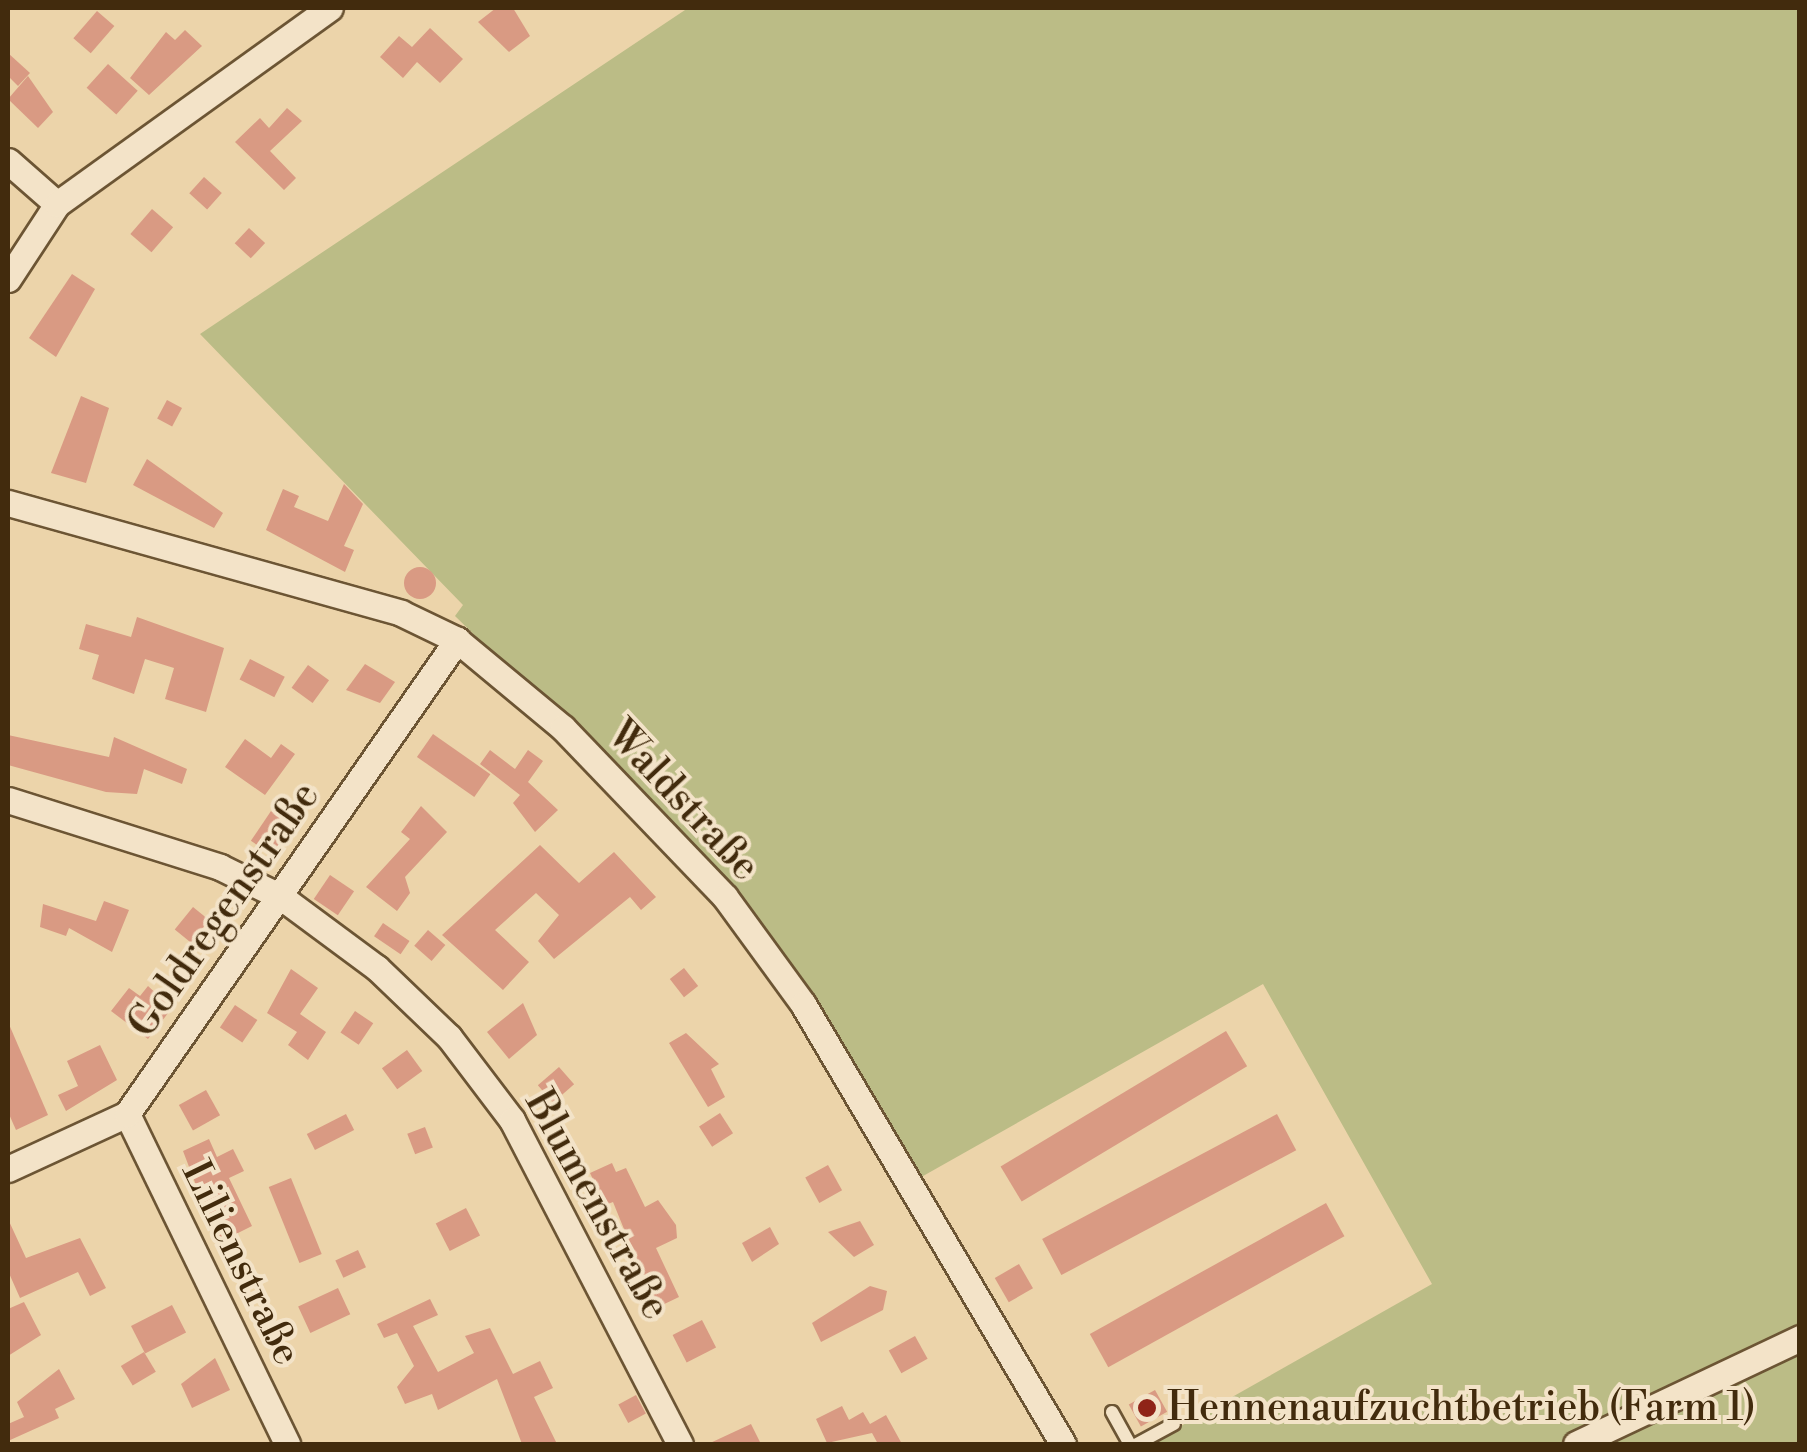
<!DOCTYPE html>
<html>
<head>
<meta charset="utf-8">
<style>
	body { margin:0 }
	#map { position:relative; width:1807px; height:1452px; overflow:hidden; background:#ecd4aa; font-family:"Libre Bodoni",serif }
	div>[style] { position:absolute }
	.green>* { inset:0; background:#bbbc86 }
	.building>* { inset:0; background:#d99a83; transform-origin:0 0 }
	.round { border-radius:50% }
	.roads { filter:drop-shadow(2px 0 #6c5534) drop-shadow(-2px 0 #6c5534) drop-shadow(0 2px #6c5534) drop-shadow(0 -2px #6c5534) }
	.lane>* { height:12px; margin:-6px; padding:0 6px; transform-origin:6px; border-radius:6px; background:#f3e3c8 }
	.street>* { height:25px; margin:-12.5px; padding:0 12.5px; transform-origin:12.5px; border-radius:12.5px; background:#f3e3c8 }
	.dots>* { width:28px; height:28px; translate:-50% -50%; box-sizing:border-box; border:5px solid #f3e3c8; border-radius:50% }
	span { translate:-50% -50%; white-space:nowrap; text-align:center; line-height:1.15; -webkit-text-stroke:8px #f3e3c8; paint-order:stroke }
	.street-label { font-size:40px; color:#422b0d }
	.poi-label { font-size:40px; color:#422b0d }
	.left { translate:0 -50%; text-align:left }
	.frame { position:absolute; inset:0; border:10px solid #422b0d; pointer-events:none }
</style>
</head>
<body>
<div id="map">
	<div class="green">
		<div style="clip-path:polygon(688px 8px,1799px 8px,1799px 1444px,1149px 1444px,1432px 1284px,1263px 984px,916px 1180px,735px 890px,455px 616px,463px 605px,200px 334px)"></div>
	</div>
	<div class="building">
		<div style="clip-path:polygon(496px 8px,513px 8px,530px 36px,509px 52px,478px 22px)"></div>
		<div style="left:97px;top:11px;width:23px;height:36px;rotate:41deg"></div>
		<div style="clip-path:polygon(430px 28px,463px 59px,440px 83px,417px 62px,403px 78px,380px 57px,399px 36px,412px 47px)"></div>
		<div style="clip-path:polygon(185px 30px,202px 46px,149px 95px,130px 78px,166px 32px,175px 40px)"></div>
		<div style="clip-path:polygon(8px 53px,30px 73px,18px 86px,8px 76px)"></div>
		<div style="left:108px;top:64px;width:40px;height:32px;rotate:42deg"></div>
		<div style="clip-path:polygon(28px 76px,53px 112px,38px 128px,8px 99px)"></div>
		<div style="clip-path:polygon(287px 108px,302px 121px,270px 151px,296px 178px,284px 190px,235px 142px,260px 118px,269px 128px)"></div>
		<div style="left:204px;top:177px;width:24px;height:22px;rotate:42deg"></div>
		<div style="left:152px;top:209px;width:28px;height:33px;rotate:41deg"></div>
		<div style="left:249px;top:228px;width:22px;height:21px;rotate:43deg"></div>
		<div style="clip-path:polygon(72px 274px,95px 289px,56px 357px,29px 338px)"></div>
		<div style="clip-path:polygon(81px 396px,109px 408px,86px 483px,51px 473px)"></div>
		<div style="left:167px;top:400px;width:17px;height:21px;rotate:28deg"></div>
		<div style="clip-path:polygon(147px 459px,223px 513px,214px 528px,133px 485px)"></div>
		<div style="clip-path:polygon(344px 484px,363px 504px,344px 546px,354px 550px,345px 572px,266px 530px,283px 489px,299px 496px,294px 507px,328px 521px)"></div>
		<div class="round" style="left:404px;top:567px;width:32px;height:32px"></div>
		<div style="clip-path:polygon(137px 617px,224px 648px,206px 712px,165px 699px,174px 668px,145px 659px,134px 694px,92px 679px,99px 655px,79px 649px,86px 624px,131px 637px)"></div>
		<div style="left:250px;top:659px;width:39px;height:23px;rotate:27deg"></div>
		<div style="clip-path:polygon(365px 664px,395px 682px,380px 703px,346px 690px)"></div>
		<div style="left:308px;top:665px;width:26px;height:28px;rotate:36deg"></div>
		<div style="left:433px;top:734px;width:70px;height:28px;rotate:35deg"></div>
		<div style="clip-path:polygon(8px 735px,109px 757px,114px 737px,187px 769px,182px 784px,144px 769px,137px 794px,106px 792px,8px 765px)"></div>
		<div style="clip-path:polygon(245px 739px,271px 758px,281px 744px,295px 754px,265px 795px,225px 767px)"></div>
		<div style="clip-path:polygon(490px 750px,515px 769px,528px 750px,543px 761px,528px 782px,558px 810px,535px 832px,513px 803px,520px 795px,480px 764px)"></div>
		<div style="clip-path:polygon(421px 806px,447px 832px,405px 877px,410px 893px,397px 911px,366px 887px,410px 839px,401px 832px)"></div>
		<div style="left:271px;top:811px;width:27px;height:36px;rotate:34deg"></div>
		<div style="clip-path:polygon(540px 845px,579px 883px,614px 852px,656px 897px,641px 910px,630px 897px,554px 959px,538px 941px,559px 915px,536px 893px,495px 930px,529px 962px,503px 990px,442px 935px)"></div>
		<div style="left:330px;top:875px;width:29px;height:29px;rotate:34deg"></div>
		<div style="clip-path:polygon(104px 901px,129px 910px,112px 952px,69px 928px,66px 936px,40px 927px,43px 904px,96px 921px)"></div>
		<div style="left:193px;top:907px;width:21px;height:29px;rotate:39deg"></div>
		<div style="left:383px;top:923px;width:32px;height:16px;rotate:34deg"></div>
		<div style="left:428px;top:930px;width:23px;height:21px;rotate:41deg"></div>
		<div style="left:684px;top:968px;width:23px;height:18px;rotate:52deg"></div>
		<div style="clip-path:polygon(291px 969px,318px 988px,300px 1014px,326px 1032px,308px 1060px,288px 1045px,297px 1032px,267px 1013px)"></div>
		<div style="clip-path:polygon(148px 986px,172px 1008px,148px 1039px,111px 1011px,129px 988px,140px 996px)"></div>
		<div style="clip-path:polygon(523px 1003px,537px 1035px,509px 1059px,487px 1032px)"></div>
		<div style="left:235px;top:1005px;width:27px;height:27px;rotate:34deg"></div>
		<div style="left:355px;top:1011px;width:22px;height:26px;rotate:34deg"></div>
		<div style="clip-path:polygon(8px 1022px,48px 1115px,16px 1130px,8px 1112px)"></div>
		<div style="left:1226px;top:1031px;width:41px;height:263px;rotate:59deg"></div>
		<div style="clip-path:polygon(686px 1033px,719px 1064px,711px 1069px,725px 1097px,708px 1107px,669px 1043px)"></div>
		<div style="clip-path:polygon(100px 1045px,117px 1080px,66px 1111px,58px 1095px,78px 1086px,82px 1095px,67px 1061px)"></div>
		<div style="left:407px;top:1050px;width:26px;height:31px;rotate:54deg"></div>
		<div style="left:559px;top:1067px;width:23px;height:28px;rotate:49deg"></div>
		<div style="left:206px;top:1090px;width:29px;height:31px;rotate:61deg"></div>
		<div style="left:720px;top:1113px;width:24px;height:25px;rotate:57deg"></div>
		<div style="left:346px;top:1114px;width:18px;height:44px;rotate:63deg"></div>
		<div style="left:1277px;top:1114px;width:41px;height:266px;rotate:62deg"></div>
		<div style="left:425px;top:1127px;width:22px;height:19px;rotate:69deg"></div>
		<div style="clip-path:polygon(209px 1139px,217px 1157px,233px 1149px,244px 1171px,229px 1178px,252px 1226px,218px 1243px,183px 1151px)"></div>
		<div style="clip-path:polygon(612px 1163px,616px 1172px,626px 1168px,645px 1207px,658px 1200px,676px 1225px,677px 1238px,656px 1248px,679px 1297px,656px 1308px,613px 1202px,605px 1205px,590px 1173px)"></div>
		<div style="left:828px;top:1165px;width:29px;height:26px;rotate:61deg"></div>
		<div style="left:291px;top:1178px;width:82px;height:24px;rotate:68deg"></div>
		<div style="left:1326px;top:1203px;width:38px;height:270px;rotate:61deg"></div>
		<div style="left:466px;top:1208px;width:31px;height:34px;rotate:63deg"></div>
		<div style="clip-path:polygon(8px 1219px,26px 1258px,80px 1238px,106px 1288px,90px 1296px,78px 1272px,20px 1298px,8px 1271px)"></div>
		<div style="clip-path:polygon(860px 1221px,874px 1245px,854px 1257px,828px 1232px)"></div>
		<div style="clip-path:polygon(770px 1227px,779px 1244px,752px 1262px,742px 1243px)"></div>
		<div style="left:358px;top:1250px;width:19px;height:25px;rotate:65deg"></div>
		<div style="left:1019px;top:1264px;width:28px;height:28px;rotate:60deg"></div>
		<div style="clip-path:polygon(870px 1286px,887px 1291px,883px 1310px,821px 1342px,812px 1323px)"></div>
		<div style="left:338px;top:1288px;width:29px;height:44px;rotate:65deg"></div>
		<div style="clip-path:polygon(430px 1299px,438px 1315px,413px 1326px,438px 1372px,474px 1353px,465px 1336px,490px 1328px,513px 1374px,540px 1361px,553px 1388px,534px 1397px,557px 1444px,522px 1444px,497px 1379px,438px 1410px,432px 1394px,405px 1404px,397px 1387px,414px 1366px,397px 1333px,384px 1338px,377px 1324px)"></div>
		<div style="clip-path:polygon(24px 1302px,41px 1335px,8px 1356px,8px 1309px)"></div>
		<div style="left:172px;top:1305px;width:31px;height:46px;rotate:63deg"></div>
		<div style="left:702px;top:1320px;width:31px;height:33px;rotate:63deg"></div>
		<div style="left:915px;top:1336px;width:26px;height:30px;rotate:61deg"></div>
		<div style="left:144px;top:1352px;width:23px;height:27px;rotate:59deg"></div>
		<div style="clip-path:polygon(215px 1358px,230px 1390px,192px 1408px,181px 1384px)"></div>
		<div style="clip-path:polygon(59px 1369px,75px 1399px,55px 1409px,59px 1418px,8px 1441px,8px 1424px,24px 1417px,17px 1402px)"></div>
		<div style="left:1155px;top:1390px;width:25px;height:30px;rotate:61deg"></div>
		<div style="left:636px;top:1395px;width:21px;height:20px;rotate:62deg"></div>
		<div style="clip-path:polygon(842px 1406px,849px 1420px,863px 1412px,870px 1424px,886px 1415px,902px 1444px,878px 1444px,872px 1433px,827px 1443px,816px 1419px)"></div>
		<div style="clip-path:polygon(751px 1424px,761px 1444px,708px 1444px)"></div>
	</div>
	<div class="roads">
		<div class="lane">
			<div style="left:1112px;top:1412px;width:37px;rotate:61deg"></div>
			<div style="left:1137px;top:1444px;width:42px;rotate:-28.4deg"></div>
		</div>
		<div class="street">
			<div style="left:8px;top:161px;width:65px;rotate:41.3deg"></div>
			<div style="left:8px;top:279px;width:90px;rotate:-56.8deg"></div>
			<div style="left:57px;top:204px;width:336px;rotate:-35.7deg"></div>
			<div style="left:8px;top:503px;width:408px;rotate:15.6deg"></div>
			<div style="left:401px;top:613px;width:62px;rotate:25.7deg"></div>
			<div style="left:457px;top:640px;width:138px;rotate:39.7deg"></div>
			<div style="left:563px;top:728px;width:234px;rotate:46.2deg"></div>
			<div style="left:725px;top:897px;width:132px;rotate:53.9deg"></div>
			<div style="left:803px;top:1004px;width:511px;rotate:59.42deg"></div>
			<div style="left:8px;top:800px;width:222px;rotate:17.5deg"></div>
			<div style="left:220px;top:867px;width:68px;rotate:26.2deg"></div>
			<div style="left:281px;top:897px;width:119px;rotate:36.5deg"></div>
			<div style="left:377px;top:968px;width:100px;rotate:43.8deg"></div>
			<div style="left:449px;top:1037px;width:104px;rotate:52.8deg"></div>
			<div style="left:512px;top:1120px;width:365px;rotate:62.6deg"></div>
			<div style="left:127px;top:1114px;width:367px;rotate:64.1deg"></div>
			<div style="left:8px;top:1169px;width:131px;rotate:-24.8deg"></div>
			<div style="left:127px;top:1114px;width:578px;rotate:-55.15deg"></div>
			<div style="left:1576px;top:1444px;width:248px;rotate:-25.3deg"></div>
		</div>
	</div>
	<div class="dots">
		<div style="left:1147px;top:1408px;background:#8f2418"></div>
	</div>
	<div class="street-label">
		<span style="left:683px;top:801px;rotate:47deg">Waldstraße</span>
		<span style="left:224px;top:910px;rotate:-55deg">Goldregenstraße</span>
		<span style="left:597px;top:1205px;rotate:61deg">Blumenstraße</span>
		<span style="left:241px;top:1263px;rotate:64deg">Lilienstraße</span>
	</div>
	<div class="poi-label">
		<span class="left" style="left:1167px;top:1408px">Hennenaufzuchtbetrieb (Farm 1)</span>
	</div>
	<div class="frame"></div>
</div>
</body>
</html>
